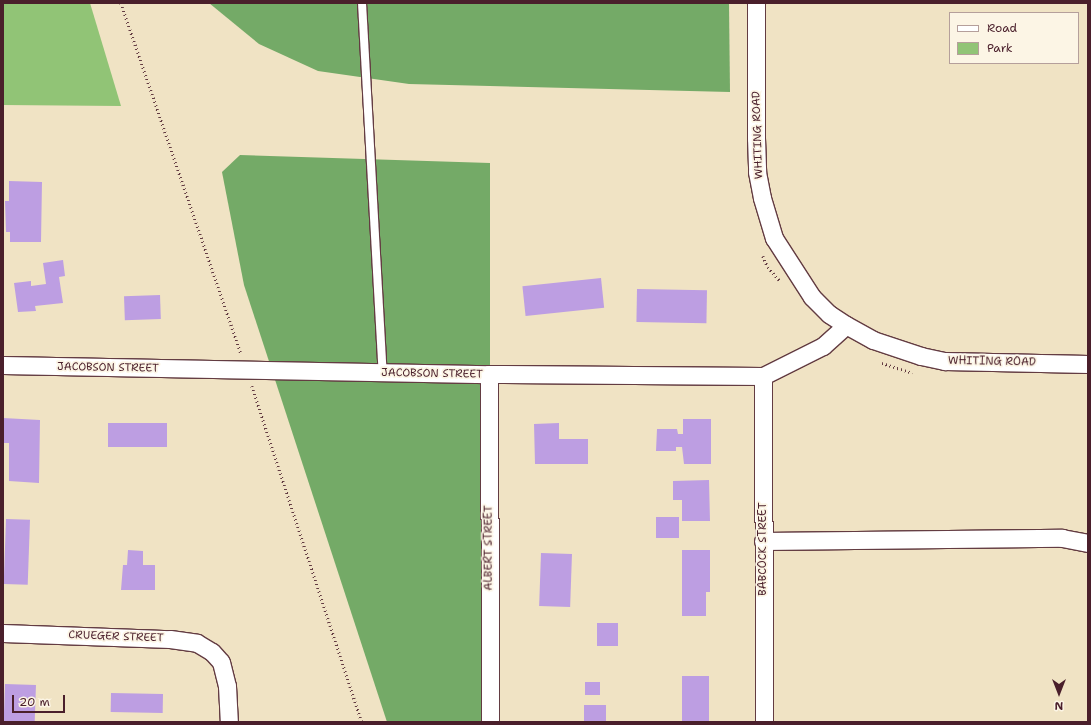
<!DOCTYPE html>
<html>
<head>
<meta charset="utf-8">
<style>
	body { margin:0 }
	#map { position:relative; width:1091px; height:725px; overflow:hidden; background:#f0e3c4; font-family:"Shantell Sans",sans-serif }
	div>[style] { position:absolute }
	.green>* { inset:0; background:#91c476 }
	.forest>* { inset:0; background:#74aa67 }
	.building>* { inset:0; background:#bd9ee2; transform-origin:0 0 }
	.path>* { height:2.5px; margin-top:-1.25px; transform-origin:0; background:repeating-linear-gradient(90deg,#633c42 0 1px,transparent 0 4px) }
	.roads { filter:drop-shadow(1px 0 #633c42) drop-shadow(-1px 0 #633c42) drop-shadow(0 1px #633c42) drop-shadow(0 -1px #633c42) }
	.lane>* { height:8px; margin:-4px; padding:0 4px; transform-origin:4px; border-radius:4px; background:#fff }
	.street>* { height:17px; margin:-8.5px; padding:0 8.5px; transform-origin:8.5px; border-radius:8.5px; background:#fff }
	span { translate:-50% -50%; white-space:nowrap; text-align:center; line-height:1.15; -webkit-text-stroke:3.5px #fcf5e5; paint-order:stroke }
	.street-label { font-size:11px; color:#4a1f2b }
	.frame { position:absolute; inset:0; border:4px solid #4a1f2b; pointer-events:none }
	.legend { position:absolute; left:949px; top:12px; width:130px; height:52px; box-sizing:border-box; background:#fcf5e5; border:1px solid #b59f9b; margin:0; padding:5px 7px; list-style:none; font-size:12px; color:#4a1f2b }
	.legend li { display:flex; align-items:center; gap:8px; height:20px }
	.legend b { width:20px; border:1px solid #b59f9b }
	.north { position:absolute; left:1039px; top:673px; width:40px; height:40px; -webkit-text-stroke:3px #fcf5e5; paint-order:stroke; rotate:180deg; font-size:11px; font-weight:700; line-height:16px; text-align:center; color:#4a1f2b }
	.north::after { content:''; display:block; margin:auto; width:14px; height:18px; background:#4a1f2b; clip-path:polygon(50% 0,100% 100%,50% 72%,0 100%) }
	.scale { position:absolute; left:12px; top:695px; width:53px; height:18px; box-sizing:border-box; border:2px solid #4a1f2b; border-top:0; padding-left:5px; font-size:12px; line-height:14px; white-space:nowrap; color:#4a1f2b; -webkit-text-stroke:3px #fcf5e5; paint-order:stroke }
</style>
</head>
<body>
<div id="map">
	<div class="green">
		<div style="clip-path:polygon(3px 3px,90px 3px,121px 106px,3px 105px)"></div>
	</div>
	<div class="forest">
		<div style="clip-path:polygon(209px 3px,729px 3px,730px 92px,409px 84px,318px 71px,259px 44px)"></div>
		<div style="clip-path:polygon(240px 155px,490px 163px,490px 722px,387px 722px,244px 285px,222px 172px)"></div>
	</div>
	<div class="building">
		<div style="clip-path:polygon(9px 181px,42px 182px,41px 242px,10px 242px,10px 232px,6px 232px,5px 201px,9px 201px)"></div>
		<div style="clip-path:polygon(63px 260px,65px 276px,59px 277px,63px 303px,35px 306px,36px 311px,18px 312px,14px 283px,31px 281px,31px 286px,46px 284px,43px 263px)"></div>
		<div style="left:601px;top:278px;width:30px;height:79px;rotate:84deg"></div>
		<div style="left:637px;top:289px;width:70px;height:33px;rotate:1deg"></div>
		<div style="left:160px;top:295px;width:24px;height:36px;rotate:88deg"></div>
		<div style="clip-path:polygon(3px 418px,40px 420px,39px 483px,9px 481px,9px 443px,3px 443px)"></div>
		<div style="clip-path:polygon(683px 419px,711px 419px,711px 464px,684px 464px,682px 447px,676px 447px,676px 451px,656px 451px,657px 429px,677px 429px,678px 434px,683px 434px)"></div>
		<div style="left:108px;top:423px;width:59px;height:24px"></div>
		<div style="clip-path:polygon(559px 423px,559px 439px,588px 439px,588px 464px,535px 464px,534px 424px)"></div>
		<div style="clip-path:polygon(709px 480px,710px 521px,682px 521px,682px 500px,673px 500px,673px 481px)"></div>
		<div style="left:656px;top:517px;width:23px;height:21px"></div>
		<div style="left:6px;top:519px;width:24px;height:65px;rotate:2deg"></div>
		<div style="clip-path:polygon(128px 550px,143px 551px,143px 565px,155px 565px,155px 590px,121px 590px,123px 565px,127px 565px)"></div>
		<div style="clip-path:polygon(682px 550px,710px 550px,710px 592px,706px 592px,706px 616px,682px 616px)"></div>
		<div style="left:541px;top:553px;width:31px;height:53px;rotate:2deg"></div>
		<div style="left:597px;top:623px;width:21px;height:23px"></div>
		<div style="left:709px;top:676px;width:46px;height:27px;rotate:90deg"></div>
		<div style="left:585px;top:682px;width:15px;height:13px"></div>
		<div style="left:5px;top:684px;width:31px;height:38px;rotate:2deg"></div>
		<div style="left:111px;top:693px;width:52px;height:19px;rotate:1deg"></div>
		<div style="left:584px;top:705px;width:22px;height:17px"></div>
	</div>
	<div class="path">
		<div style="left:121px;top:3px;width:370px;rotate:71.1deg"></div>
		<div style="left:763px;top:256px;width:12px;rotate:66deg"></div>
		<div style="left:768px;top:267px;width:18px;rotate:49deg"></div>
		<div style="left:882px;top:363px;width:32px;rotate:18deg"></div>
		<div style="left:252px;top:386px;width:354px;rotate:71.9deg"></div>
	</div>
	<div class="roads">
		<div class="lane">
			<div style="left:362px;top:3px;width:371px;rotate:86.8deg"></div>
		</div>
		<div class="street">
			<div style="left:756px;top:3px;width:135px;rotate:90deg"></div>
			<div style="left:756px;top:138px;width:34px;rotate:88deg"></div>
			<div style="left:757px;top:172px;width:26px;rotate:79deg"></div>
			<div style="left:762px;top:198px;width:42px;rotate:73.3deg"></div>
			<div style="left:774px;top:238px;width:70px;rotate:57.2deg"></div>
			<div style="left:812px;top:297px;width:24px;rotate:45deg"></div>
			<div style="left:829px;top:314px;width:20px;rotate:33deg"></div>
			<div style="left:846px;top:325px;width:31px;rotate:29deg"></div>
			<div style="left:873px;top:340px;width:51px;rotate:18.4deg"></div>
			<div style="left:921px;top:356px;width:25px;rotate:12deg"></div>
			<div style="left:945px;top:361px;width:143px;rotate:1.2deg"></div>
			<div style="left:3px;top:365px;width:486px;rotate:1.1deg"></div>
			<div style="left:489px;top:374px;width:274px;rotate:0.4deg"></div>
			<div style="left:763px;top:376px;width:67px;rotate:-26.6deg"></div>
			<div style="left:823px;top:346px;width:31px;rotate:-42deg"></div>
			<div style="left:489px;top:374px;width:348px;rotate:89.8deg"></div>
			<div style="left:763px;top:376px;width:346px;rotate:89.8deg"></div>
			<div style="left:763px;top:541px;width:299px;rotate:-0.6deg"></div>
			<div style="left:1062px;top:538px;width:26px;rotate:11deg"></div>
			<div style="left:3px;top:633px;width:167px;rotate:2.1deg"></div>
			<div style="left:170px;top:639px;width:27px;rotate:8deg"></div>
			<div style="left:197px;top:643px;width:17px;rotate:31deg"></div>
			<div style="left:212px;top:652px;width:13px;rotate:48deg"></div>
			<div style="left:221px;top:662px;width:25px;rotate:76deg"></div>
			<div style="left:227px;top:686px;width:36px;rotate:87deg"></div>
		</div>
	</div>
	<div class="street-label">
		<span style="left:758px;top:135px;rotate:-92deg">WHITING ROAD</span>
		<span style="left:992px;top:362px;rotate:1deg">WHITING ROAD</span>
		<span style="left:108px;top:368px;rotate:1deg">JACOBSON STREET</span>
		<span style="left:432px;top:374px;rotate:1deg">JACOBSON STREET</span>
		<span style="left:489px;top:548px;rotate:-90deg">ALBERT STREET</span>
		<span style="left:763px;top:549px;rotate:-90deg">BABCOCK STREET</span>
		<span style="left:116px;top:637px;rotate:2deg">CRUEGER STREET</span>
	</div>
	<div class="frame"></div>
	<ul class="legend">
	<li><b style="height:5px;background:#fff"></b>Road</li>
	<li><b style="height:11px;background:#91c476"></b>Park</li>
	</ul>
	<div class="north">N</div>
	<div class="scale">20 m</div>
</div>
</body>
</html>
